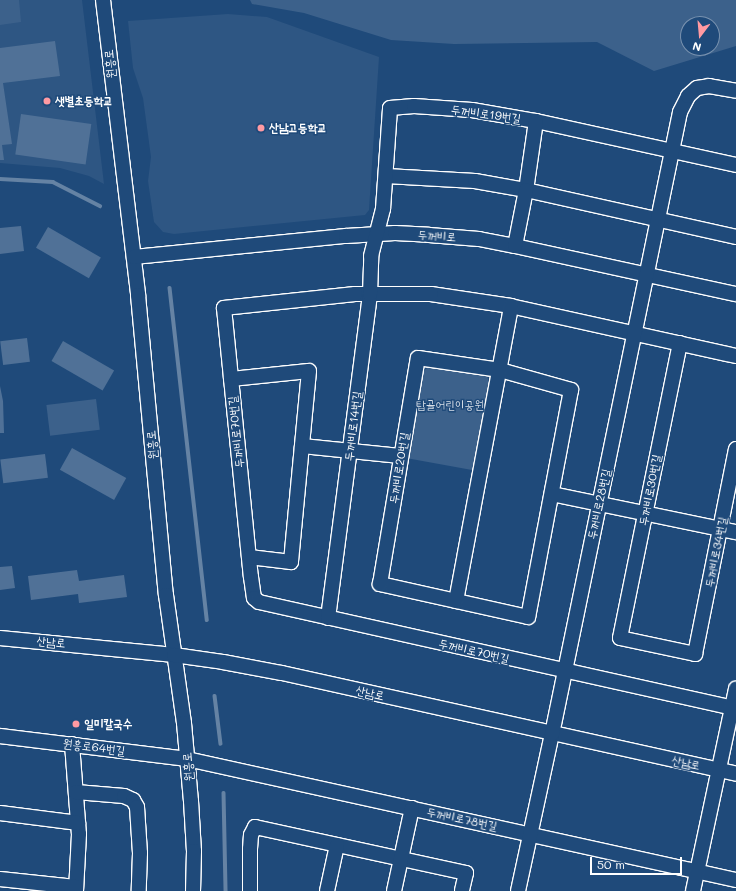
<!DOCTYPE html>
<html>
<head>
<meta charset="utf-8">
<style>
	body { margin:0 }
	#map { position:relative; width:736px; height:891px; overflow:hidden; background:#1f4a7a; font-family:Mali,"Poor Story",sans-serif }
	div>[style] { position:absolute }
	.built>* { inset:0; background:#2e5683 }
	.green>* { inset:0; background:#3c618b; transform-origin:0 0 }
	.stream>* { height:3.5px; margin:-1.75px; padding:0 1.75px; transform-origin:1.75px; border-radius:1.75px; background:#6583a4 }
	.building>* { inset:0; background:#507197; transform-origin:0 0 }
	.roads { filter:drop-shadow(1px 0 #fff) drop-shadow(-1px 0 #fff) drop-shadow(0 1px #fff) drop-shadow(0 -1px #fff) }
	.minor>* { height:14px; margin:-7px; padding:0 7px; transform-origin:7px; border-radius:7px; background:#1f4a7a }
	.dots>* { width:11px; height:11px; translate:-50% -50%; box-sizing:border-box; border:2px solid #1f4a7a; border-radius:50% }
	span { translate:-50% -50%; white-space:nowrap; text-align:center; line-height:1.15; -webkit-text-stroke:3px #1f4a7a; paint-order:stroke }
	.street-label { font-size:12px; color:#fff }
	.poi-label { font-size:12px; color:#fff; font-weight:700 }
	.left { translate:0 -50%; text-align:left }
	.park-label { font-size:12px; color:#d8dfe8 }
	.north { position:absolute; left:680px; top:16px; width:40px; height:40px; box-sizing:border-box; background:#1f4a7a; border:1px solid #7992af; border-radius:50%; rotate:196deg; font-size:11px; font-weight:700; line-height:16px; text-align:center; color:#fff }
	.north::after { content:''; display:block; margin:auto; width:14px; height:18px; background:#ff9aa2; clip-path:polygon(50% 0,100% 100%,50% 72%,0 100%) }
	.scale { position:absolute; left:590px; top:857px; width:92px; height:18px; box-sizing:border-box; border:2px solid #fff; border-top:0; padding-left:5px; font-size:12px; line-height:14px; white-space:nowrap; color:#fff; -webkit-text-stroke:3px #1f4a7a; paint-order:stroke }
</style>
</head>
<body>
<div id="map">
	<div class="built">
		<div style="clip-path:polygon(0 0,82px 0,104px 184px,89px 176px,60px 168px,0 163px)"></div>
		<div style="clip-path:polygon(228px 14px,267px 17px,379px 57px,369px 210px,365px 215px,174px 234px,163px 232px,154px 222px,148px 181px,151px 157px,143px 98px,133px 68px,128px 21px)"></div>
	</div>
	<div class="green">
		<div style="clip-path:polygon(0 0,19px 0,21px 22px,0 25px)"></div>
		<div style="clip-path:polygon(evenodd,250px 0,736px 0,736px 46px,654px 71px,597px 42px,454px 44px,391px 40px,304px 13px,252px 4px,250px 0,688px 24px,712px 24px,712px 48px,688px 48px,688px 24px)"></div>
		<div style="clip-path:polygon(434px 364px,485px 370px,491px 388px,472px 470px,406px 458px,418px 374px)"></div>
		<div style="left:96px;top:399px;width:31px;height:50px;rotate:83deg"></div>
	</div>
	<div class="stream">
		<div style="left:0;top:179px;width:53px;rotate:3.2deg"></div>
		<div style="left:53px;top:182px;width:53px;rotate:27.1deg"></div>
		<div style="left:170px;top:288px;width:334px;rotate:83.6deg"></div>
		<div style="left:215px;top:696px;width:48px;rotate:82.9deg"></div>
		<div style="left:224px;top:793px;width:98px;rotate:88.8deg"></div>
	</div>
	<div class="building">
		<div style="clip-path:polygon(55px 41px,60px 76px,3px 83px,12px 144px,2px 145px,4px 160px,0 160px,0 48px)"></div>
		<div style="left:21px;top:114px;width:71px;height:41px;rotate:8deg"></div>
		<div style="clip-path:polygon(21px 226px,24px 251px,0 254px,0 228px)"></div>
		<div style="left:48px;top:227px;width:61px;height:24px;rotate:30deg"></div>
		<div style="left:27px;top:338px;width:24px;height:27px;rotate:83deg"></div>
		<div style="left:63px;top:341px;width:59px;height:23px;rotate:30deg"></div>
		<div style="clip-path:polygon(0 386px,3px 401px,4px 433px,0 433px)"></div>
		<div style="left:72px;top:448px;width:62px;height:25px;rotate:29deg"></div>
		<div style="left:45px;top:454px;width:24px;height:45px;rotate:83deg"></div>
		<div style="clip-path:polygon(12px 566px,15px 588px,0 590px,0 567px)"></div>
		<div style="clip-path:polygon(77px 570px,79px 581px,124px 575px,127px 597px,79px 603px,78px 594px,31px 600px,28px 576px)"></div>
	</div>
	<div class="roads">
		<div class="minor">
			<div style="left:103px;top:0;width:297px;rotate:83.2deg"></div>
			<div style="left:138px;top:295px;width:301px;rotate:84.7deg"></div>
			<div style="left:166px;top:595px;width:129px;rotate:82deg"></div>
			<div style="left:184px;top:723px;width:78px;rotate:84.9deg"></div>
			<div style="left:191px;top:801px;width:50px;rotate:86.6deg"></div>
			<div style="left:194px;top:851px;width:40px;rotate:91.4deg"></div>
			<div style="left:536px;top:121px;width:205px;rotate:12.4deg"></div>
			<div style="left:386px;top:176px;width:89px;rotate:3.2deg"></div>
			<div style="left:475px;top:181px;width:52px;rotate:10deg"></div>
			<div style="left:526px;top:190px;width:215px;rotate:12.6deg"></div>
			<div style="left:134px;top:257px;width:213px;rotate:-5.7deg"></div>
			<div style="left:346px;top:236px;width:49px;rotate:-3.5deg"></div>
			<div style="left:395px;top:233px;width:34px;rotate:3deg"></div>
			<div style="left:429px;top:235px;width:50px;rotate:4.6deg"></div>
			<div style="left:479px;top:239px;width:37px;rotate:11deg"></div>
			<div style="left:515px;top:246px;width:226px;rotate:12.3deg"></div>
			<div style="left:680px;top:343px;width:301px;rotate:101.5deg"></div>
			<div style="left:620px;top:638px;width:77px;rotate:12deg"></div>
			<div style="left:695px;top:654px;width:209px;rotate:-78.7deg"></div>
			<div style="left:736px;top:356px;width:230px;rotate:-167.5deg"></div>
			<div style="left:511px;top:306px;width:81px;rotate:-171.5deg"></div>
			<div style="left:431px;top:294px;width:76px;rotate:180deg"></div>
			<div style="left:355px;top:294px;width:132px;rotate:173.9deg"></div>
			<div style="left:224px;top:308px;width:270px;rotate:84.3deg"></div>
			<div style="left:251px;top:577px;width:21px;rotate:82deg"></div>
			<div style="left:254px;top:598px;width:6px;rotate:39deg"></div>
			<div style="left:259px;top:602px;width:489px;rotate:12.6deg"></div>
			<div style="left:418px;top:358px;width:83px;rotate:8.3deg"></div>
			<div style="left:500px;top:370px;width:74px;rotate:15.7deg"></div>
			<div style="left:571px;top:390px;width:231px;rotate:100.7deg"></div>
			<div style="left:528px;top:617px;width:152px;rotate:-167.4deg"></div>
			<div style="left:380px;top:584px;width:229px;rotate:-80.5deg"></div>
			<div style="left:231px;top:379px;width:78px;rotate:-5.9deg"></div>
			<div style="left:309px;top:371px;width:192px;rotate:95.4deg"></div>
			<div style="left:291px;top:562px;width:42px;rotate:-173.2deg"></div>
			<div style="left:302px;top:446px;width:99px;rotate:5.8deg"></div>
			<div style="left:552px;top:494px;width:188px;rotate:11.7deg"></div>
			<div style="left:456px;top:601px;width:300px;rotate:-79.4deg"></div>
			<div style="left:328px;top:618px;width:327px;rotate:-82.6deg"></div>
			<div style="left:370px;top:294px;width:38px;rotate:-88deg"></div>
			<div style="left:371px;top:256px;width:49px;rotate:-75.7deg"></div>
			<div style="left:383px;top:209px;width:101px;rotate:-86deg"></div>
			<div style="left:390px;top:108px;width:24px;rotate:-5deg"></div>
			<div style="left:414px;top:106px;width:58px;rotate:3.9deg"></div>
			<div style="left:472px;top:110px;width:65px;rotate:9.8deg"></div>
			<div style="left:536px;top:121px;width:70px;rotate:98.2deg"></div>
			<div style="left:526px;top:190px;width:57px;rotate:101.1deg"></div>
			<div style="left:0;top:638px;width:175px;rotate:5.6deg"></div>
			<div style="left:174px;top:655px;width:49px;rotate:8.1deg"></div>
			<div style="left:223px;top:662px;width:60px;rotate:10.6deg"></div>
			<div style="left:282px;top:673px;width:465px;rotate:12.5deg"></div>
			<div style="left:0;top:736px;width:188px;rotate:7deg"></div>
			<div style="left:187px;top:759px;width:562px;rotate:12.43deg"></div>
			<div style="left:72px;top:744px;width:90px;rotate:85.6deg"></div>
			<div style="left:79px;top:834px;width:57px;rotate:93deg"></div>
			<div style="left:76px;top:792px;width:48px;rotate:4.8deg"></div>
			<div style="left:124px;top:796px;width:10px;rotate:24deg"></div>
			<div style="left:133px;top:800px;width:8px;rotate:60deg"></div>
			<div style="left:137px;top:807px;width:46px;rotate:86.3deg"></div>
			<div style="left:140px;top:853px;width:38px;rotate:92deg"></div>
			<div style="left:0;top:813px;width:79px;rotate:7.3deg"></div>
			<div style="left:0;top:879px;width:76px;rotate:6deg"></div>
			<div style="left:250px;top:891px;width:42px;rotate:-90deg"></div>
			<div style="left:250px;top:849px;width:14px;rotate:-86deg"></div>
			<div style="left:251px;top:835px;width:9px;rotate:-63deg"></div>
			<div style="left:255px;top:827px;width:216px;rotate:12.3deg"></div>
			<div style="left:466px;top:873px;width:18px;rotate:103deg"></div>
			<div style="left:327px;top:891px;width:47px;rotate:-77.7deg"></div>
			<div style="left:394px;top:891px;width:85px;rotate:-77.8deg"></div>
			<div style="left:518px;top:891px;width:161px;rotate:-77.8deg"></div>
			<div style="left:552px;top:734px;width:635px;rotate:-78.37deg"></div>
			<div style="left:680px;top:112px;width:18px;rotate:-63deg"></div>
			<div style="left:688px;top:96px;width:12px;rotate:-42deg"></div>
			<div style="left:697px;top:88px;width:12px;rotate:-9deg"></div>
			<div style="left:709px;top:86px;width:27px;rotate:10deg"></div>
			<div style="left:693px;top:891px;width:207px;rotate:-78deg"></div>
		</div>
	</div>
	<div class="dots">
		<div style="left:47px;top:101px;background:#ff9aa2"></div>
		<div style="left:261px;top:128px;background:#ff9aa2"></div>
		<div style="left:76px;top:724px;background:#ff9aa2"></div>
	</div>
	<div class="street-label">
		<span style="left:110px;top:64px;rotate:-96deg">원흥로</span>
		<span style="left:486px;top:114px;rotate:8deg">두꺼비로19번길</span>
		<span style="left:437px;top:236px;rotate:4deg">두꺼비로</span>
		<span style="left:353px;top:426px;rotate:-83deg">두꺼비로14번길</span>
		<span style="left:236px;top:432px;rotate:-96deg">두꺼비로70번길</span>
		<span style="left:152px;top:445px;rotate:-95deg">원흥로</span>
		<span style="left:399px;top:468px;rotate:-81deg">두꺼비로20번길</span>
		<span style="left:650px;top:490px;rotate:-79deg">두꺼비로30번길</span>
		<span style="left:599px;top:504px;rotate:-78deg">두꺼비로28번길</span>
		<span style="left:716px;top:552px;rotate:-79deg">두꺼비로34번길</span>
		<span style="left:51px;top:642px;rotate:5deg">산남로</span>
		<span style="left:474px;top:651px;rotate:13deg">두꺼비로70번길</span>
		<span style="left:370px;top:693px;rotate:13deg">산남로</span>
		<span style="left:94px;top:747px;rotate:7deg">원흥로64번길</span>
		<span style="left:686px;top:763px;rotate:12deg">산남로</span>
		<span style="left:188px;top:767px;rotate:-95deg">원흥로</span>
		<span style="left:462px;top:819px;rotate:12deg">두꺼비로78번길</span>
	</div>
	<div class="poi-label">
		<span class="left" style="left:55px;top:101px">샛별초등학교</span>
		<span class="left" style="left:269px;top:128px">산남고등학교</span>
		<span class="left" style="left:84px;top:724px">일미칼국수</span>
	</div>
	<div class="park-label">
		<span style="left:450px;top:405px">탑골어린이공원</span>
	</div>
	<div class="north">N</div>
	<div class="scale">50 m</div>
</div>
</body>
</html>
